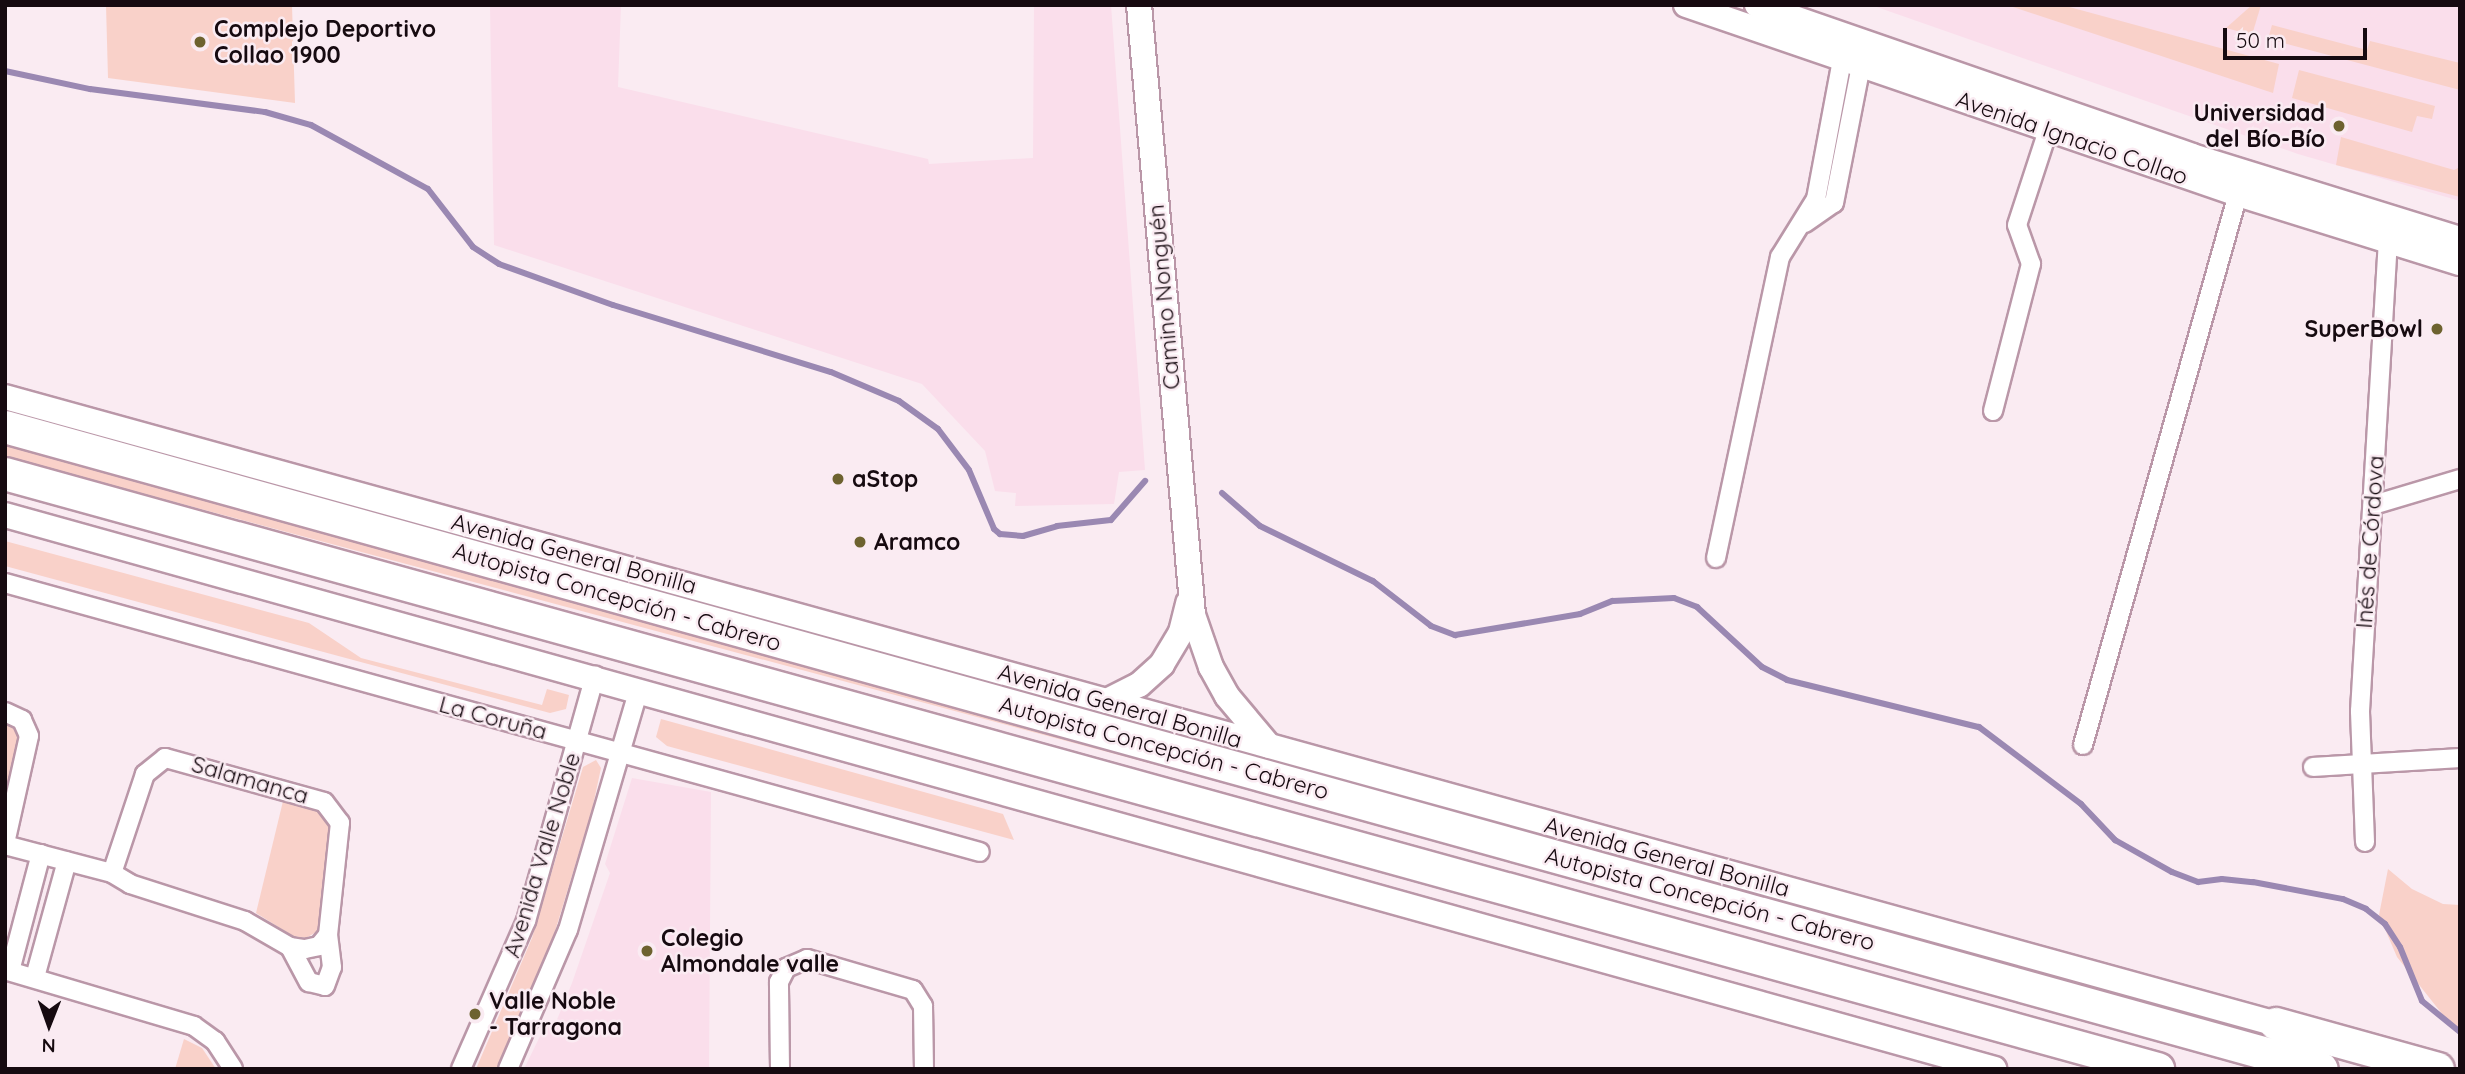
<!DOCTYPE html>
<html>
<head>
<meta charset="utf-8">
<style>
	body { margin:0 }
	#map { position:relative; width:2465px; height:1074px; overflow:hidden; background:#faebf2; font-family:Quicksand,sans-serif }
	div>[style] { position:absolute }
	.built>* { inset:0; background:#fadeeb }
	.green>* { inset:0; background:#f9d1c9; transform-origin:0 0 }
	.stream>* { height:6px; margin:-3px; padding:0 3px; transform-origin:3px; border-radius:3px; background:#9a88b2 }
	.roads { filter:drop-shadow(2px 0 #ba97a8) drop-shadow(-2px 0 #ba97a8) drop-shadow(0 2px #ba97a8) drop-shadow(0 -2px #ba97a8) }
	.street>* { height:18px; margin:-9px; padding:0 9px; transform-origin:9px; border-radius:9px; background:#fff }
	.secondary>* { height:24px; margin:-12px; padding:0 12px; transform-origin:12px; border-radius:12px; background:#fff }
	.highway>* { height:32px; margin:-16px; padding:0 16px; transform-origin:16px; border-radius:16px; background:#fff }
	.dots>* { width:19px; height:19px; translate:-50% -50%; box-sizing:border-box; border:4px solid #faebf2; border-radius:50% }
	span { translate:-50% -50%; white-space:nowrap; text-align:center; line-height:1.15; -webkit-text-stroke:5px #faebf2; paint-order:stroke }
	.poi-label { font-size:23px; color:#160a10; font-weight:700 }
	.left { translate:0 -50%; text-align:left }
	.right { translate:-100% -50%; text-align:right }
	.street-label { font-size:23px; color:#160a10 }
	.frame { position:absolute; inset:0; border:7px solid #160a10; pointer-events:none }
	.north { position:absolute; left:14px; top:990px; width:70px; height:70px; -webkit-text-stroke:5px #faebf2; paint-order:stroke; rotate:181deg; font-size:19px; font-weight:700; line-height:28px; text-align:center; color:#160a10 }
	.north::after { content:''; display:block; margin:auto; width:24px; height:32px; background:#160a10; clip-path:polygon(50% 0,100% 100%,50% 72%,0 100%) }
	.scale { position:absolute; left:2223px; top:28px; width:144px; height:32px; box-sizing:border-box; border:4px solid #160a10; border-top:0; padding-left:9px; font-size:21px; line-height:24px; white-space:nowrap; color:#160a10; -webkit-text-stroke:5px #faebf2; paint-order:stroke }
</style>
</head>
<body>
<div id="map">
	<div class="built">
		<div style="clip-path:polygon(490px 5px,621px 5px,618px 87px,928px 159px,929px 164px,1033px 158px,1034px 5px,1111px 5px,1145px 470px,1119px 472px,1114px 504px,1015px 506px,1016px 493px,995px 491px,985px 451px,922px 384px,494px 245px)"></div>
		<div style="clip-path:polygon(1871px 5px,2460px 5px,2460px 201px,2298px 154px)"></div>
		<div style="clip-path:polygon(632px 778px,711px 792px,709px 1069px,524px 1069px,546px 1024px,556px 1022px,572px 983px,610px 873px,605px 864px)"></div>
	</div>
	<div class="green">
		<div style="clip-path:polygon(106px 5px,292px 5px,295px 103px,108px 78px)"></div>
		<div style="clip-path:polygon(2007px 5px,2062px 5px,2279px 64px,2273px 93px)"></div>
		<div style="clip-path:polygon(2252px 5px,2261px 5px,2252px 35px,2226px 28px)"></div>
		<div style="clip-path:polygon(2272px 25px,2367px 50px,2370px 41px,2460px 63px,2460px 90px,2268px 39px)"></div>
		<div style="clip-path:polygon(2299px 70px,2435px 106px,2432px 119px,2417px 116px,2412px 132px,2292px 98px)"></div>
		<div style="clip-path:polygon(2341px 137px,2454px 170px,2460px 167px,2460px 197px,2336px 165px)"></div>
		<div style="left:5px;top:441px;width:2356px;height:15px;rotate:15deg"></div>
		<div style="clip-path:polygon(5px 541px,309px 623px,361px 658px,542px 705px,547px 689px,569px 695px,566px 709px,550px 713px,5px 566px)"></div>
		<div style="clip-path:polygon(5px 718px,22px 729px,5px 814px)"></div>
		<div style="clip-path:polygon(661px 719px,1003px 814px,1014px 840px,667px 746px,656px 737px)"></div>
		<div style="clip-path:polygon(596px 760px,601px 768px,592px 810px,549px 951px,499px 1069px,476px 1069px,532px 938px,583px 767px)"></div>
		<div style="clip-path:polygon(284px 797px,323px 809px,333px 828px,323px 928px,306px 938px,293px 936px,256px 913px)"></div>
		<div style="clip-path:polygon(2388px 869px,2412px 889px,2443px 904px,2460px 905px,2460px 1029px,2447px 1020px,2397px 957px,2379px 915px)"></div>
		<div style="clip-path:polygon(184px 1039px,202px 1048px,216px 1069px,175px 1069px)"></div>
	</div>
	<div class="stream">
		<div style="left:5px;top:71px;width:87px;rotate:12deg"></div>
		<div style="left:90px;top:89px;width:177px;rotate:7.5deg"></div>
		<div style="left:265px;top:112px;width:48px;rotate:15.8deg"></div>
		<div style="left:311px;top:125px;width:133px;rotate:28.7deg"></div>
		<div style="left:428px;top:189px;width:73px;rotate:52.2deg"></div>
		<div style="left:473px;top:247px;width:31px;rotate:33deg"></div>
		<div style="left:499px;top:264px;width:121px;rotate:19.8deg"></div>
		<div style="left:613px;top:305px;width:228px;rotate:17.1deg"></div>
		<div style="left:831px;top:372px;width:74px;rotate:23.1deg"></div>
		<div style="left:899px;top:401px;width:48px;rotate:35.7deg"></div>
		<div style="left:938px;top:429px;width:51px;rotate:52.9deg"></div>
		<div style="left:969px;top:470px;width:64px;rotate:67deg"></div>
		<div style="left:994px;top:529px;width:8px;rotate:40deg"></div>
		<div style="left:1000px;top:534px;width:23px;rotate:5deg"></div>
		<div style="left:1023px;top:536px;width:35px;rotate:-16deg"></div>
		<div style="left:1057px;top:526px;width:54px;rotate:-6.3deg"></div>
		<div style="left:1111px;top:520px;width:52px;rotate:-48.9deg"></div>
		<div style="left:1222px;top:493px;width:50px;rotate:41deg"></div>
		<div style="left:1260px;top:526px;width:126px;rotate:26deg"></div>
		<div style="left:1373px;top:581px;width:73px;rotate:37.8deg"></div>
		<div style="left:1431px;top:626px;width:26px;rotate:21deg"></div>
		<div style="left:1455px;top:635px;width:127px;rotate:-9.5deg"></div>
		<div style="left:1580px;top:614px;width:35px;rotate:-22deg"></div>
		<div style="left:1613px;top:601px;width:61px;rotate:-2.8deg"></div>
		<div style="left:1674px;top:598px;width:25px;rotate:21deg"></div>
		<div style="left:1697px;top:607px;width:88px;rotate:42.7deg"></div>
		<div style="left:1762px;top:667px;width:28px;rotate:27deg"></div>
		<div style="left:1787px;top:680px;width:198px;rotate:13.8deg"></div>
		<div style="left:1979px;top:727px;width:128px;rotate:37deg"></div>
		<div style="left:2081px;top:804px;width:50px;rotate:46.6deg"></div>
		<div style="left:2115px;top:840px;width:65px;rotate:29.3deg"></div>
		<div style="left:2172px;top:872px;width:28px;rotate:21deg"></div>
		<div style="left:2198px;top:882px;width:24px;rotate:-7deg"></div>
		<div style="left:2222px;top:879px;width:31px;rotate:6deg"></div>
		<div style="left:2253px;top:882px;width:92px;rotate:10.7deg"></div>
		<div style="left:2343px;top:899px;width:25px;rotate:23deg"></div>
		<div style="left:2366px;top:909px;width:24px;rotate:38deg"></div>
		<div style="left:2385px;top:924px;width:27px;rotate:57deg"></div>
		<div style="left:2400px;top:947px;width:58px;rotate:67.8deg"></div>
		<div style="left:2422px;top:1001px;width:49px;rotate:39.2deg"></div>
	</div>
	<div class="roads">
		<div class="street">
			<div style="left:1805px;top:223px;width:35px;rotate:-35deg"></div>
			<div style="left:1834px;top:203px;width:140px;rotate:-78.9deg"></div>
			<div style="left:1993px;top:411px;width:152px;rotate:-75.5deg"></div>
			<div style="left:2031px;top:264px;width:41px;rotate:-109.7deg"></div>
			<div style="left:2017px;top:225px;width:100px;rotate:-71.9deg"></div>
			<div style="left:2373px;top:505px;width:91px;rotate:-16.6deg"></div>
			<div style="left:1716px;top:558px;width:308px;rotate:-78deg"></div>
			<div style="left:1780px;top:257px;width:68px;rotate:-58.2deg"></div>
			<div style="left:1816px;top:199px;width:141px;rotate:-79.4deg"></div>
			<div style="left:5px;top:583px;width:1011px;rotate:15.42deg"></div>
			<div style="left:5px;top:712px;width:19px;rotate:25deg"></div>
			<div style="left:22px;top:720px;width:17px;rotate:66deg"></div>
			<div style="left:29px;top:736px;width:110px;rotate:102.6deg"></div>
			<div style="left:2083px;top:745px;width:572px;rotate:-74.29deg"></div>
			<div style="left:2313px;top:767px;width:147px;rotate:-3.5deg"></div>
			<div style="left:2365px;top:842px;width:131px;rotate:-92.2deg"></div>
			<div style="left:2360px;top:711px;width:470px;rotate:-86.6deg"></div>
			<div style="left:5px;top:845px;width:111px;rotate:14.7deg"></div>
			<div style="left:112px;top:873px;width:21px;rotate:31deg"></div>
			<div style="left:130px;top:884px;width:121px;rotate:17.8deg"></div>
			<div style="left:245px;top:921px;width:52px;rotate:30deg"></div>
			<div style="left:290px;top:947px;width:15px;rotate:8deg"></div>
			<div style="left:305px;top:949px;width:14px;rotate:-12deg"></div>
			<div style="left:319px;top:946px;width:14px;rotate:-51deg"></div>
			<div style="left:328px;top:935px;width:113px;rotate:-83.9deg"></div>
			<div style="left:340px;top:823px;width:26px;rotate:-127deg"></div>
			<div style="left:324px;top:802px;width:165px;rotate:-164.5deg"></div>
			<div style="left:165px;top:758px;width:26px;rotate:141deg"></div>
			<div style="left:145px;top:774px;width:104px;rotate:108.4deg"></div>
			<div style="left:290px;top:947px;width:40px;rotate:62deg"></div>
			<div style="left:309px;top:982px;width:16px;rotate:14deg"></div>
			<div style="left:325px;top:986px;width:20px;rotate:-70deg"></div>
			<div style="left:332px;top:967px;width:32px;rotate:-97deg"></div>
			<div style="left:5px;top:970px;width:197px;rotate:16.5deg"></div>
			<div style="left:194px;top:1026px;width:26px;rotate:36deg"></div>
			<div style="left:215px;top:1041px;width:33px;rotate:57deg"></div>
			<div style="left:10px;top:971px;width:121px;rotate:-75.2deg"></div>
			<div style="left:35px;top:977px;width:120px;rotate:-74.6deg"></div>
			<div style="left:461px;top:1069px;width:162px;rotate:-66.3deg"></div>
			<div style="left:526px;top:921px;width:255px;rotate:-74.3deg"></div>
			<div style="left:508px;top:1069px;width:151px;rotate:-66.7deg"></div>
			<div style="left:568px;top:930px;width:251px;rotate:-73.6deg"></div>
			<div style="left:780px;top:1069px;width:87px;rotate:-90.7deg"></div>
			<div style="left:779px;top:982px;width:16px;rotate:-63deg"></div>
			<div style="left:786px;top:968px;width:23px;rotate:-23deg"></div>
			<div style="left:807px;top:959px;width:110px;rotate:16.3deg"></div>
			<div style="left:913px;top:990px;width:19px;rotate:58deg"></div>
			<div style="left:923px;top:1006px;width:63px;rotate:89.1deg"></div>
		</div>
		<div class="secondary">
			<div style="left:1139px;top:5px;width:612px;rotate:84.94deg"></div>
			<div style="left:1193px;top:615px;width:55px;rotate:70.9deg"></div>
			<div style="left:1211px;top:667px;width:33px;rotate:61deg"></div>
			<div style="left:1227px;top:696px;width:65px;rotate:50deg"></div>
			<div style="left:1686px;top:5px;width:583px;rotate:18.9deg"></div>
			<div style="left:2238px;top:194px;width:232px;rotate:17.3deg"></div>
			<div style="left:1757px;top:5px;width:460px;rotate:19.1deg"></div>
			<div style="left:2192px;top:156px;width:281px;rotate:17.2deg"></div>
			<div style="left:5px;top:397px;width:2356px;rotate:15.43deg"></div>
			<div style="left:5px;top:515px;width:2065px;rotate:15.56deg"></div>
			<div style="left:1107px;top:701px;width:36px;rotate:-27deg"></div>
			<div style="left:1139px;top:685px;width:31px;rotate:-42deg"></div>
			<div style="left:1162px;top:664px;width:37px;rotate:-59deg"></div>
			<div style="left:1181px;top:632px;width:30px;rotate:-76deg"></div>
		</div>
		<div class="highway">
			<div style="left:5px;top:427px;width:2404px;rotate:15.49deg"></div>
			<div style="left:5px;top:474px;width:2234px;rotate:15.45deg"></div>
			<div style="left:2276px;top:1024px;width:168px;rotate:15.5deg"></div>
		</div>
	</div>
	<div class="dots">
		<div style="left:200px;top:42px;background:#6d622f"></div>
		<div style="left:2339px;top:126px;background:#6d622f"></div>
		<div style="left:2437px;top:329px;background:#6d622f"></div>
		<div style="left:838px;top:479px;background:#6d622f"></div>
		<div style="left:860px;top:542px;background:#6d622f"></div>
		<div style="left:647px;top:951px;background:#6d622f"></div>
		<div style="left:475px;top:1014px;background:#6d622f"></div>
	</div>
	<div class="poi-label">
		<span class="left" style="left:214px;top:42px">Complejo Deportivo<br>Collao 1900</span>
		<span class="right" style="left:2325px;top:126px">Universidad<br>del Bío-Bío</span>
		<span class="right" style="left:2423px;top:329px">SuperBowl</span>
		<span class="left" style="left:852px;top:479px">aStop</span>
		<span class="left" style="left:874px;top:542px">Aramco</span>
		<span class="left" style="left:661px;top:951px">Colegio<br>Almondale valle</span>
		<span class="left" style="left:489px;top:1014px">Valle Noble<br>- Tarragona</span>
	</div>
	<div class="street-label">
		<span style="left:2072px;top:138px;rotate:19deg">Avenida Ignacio Collao</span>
		<span style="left:1164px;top:297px;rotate:-95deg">Camino Nonguén</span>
		<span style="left:2370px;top:542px;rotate:-86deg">Inés de Córdova</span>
		<span style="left:574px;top:554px;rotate:15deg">Avenida General Bonilla</span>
		<span style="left:617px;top:597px;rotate:16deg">Autopista Concepción - Cabrero</span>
		<span style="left:1120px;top:706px;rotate:16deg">Avenida General Bonilla</span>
		<span style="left:493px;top:718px;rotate:15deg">La Coruña</span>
		<span style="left:1164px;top:748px;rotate:15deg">Autopista Concepción - Cabrero</span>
		<span style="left:250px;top:780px;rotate:16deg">Salamanca</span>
		<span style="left:542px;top:855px;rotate:-73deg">Avenida Valle Noble</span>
		<span style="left:1667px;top:857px;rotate:15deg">Avenida General Bonilla</span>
		<span style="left:1710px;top:899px;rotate:15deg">Autopista Concepción - Cabrero</span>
	</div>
	<div class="frame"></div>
	<div class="north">N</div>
	<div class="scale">50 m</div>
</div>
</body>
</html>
